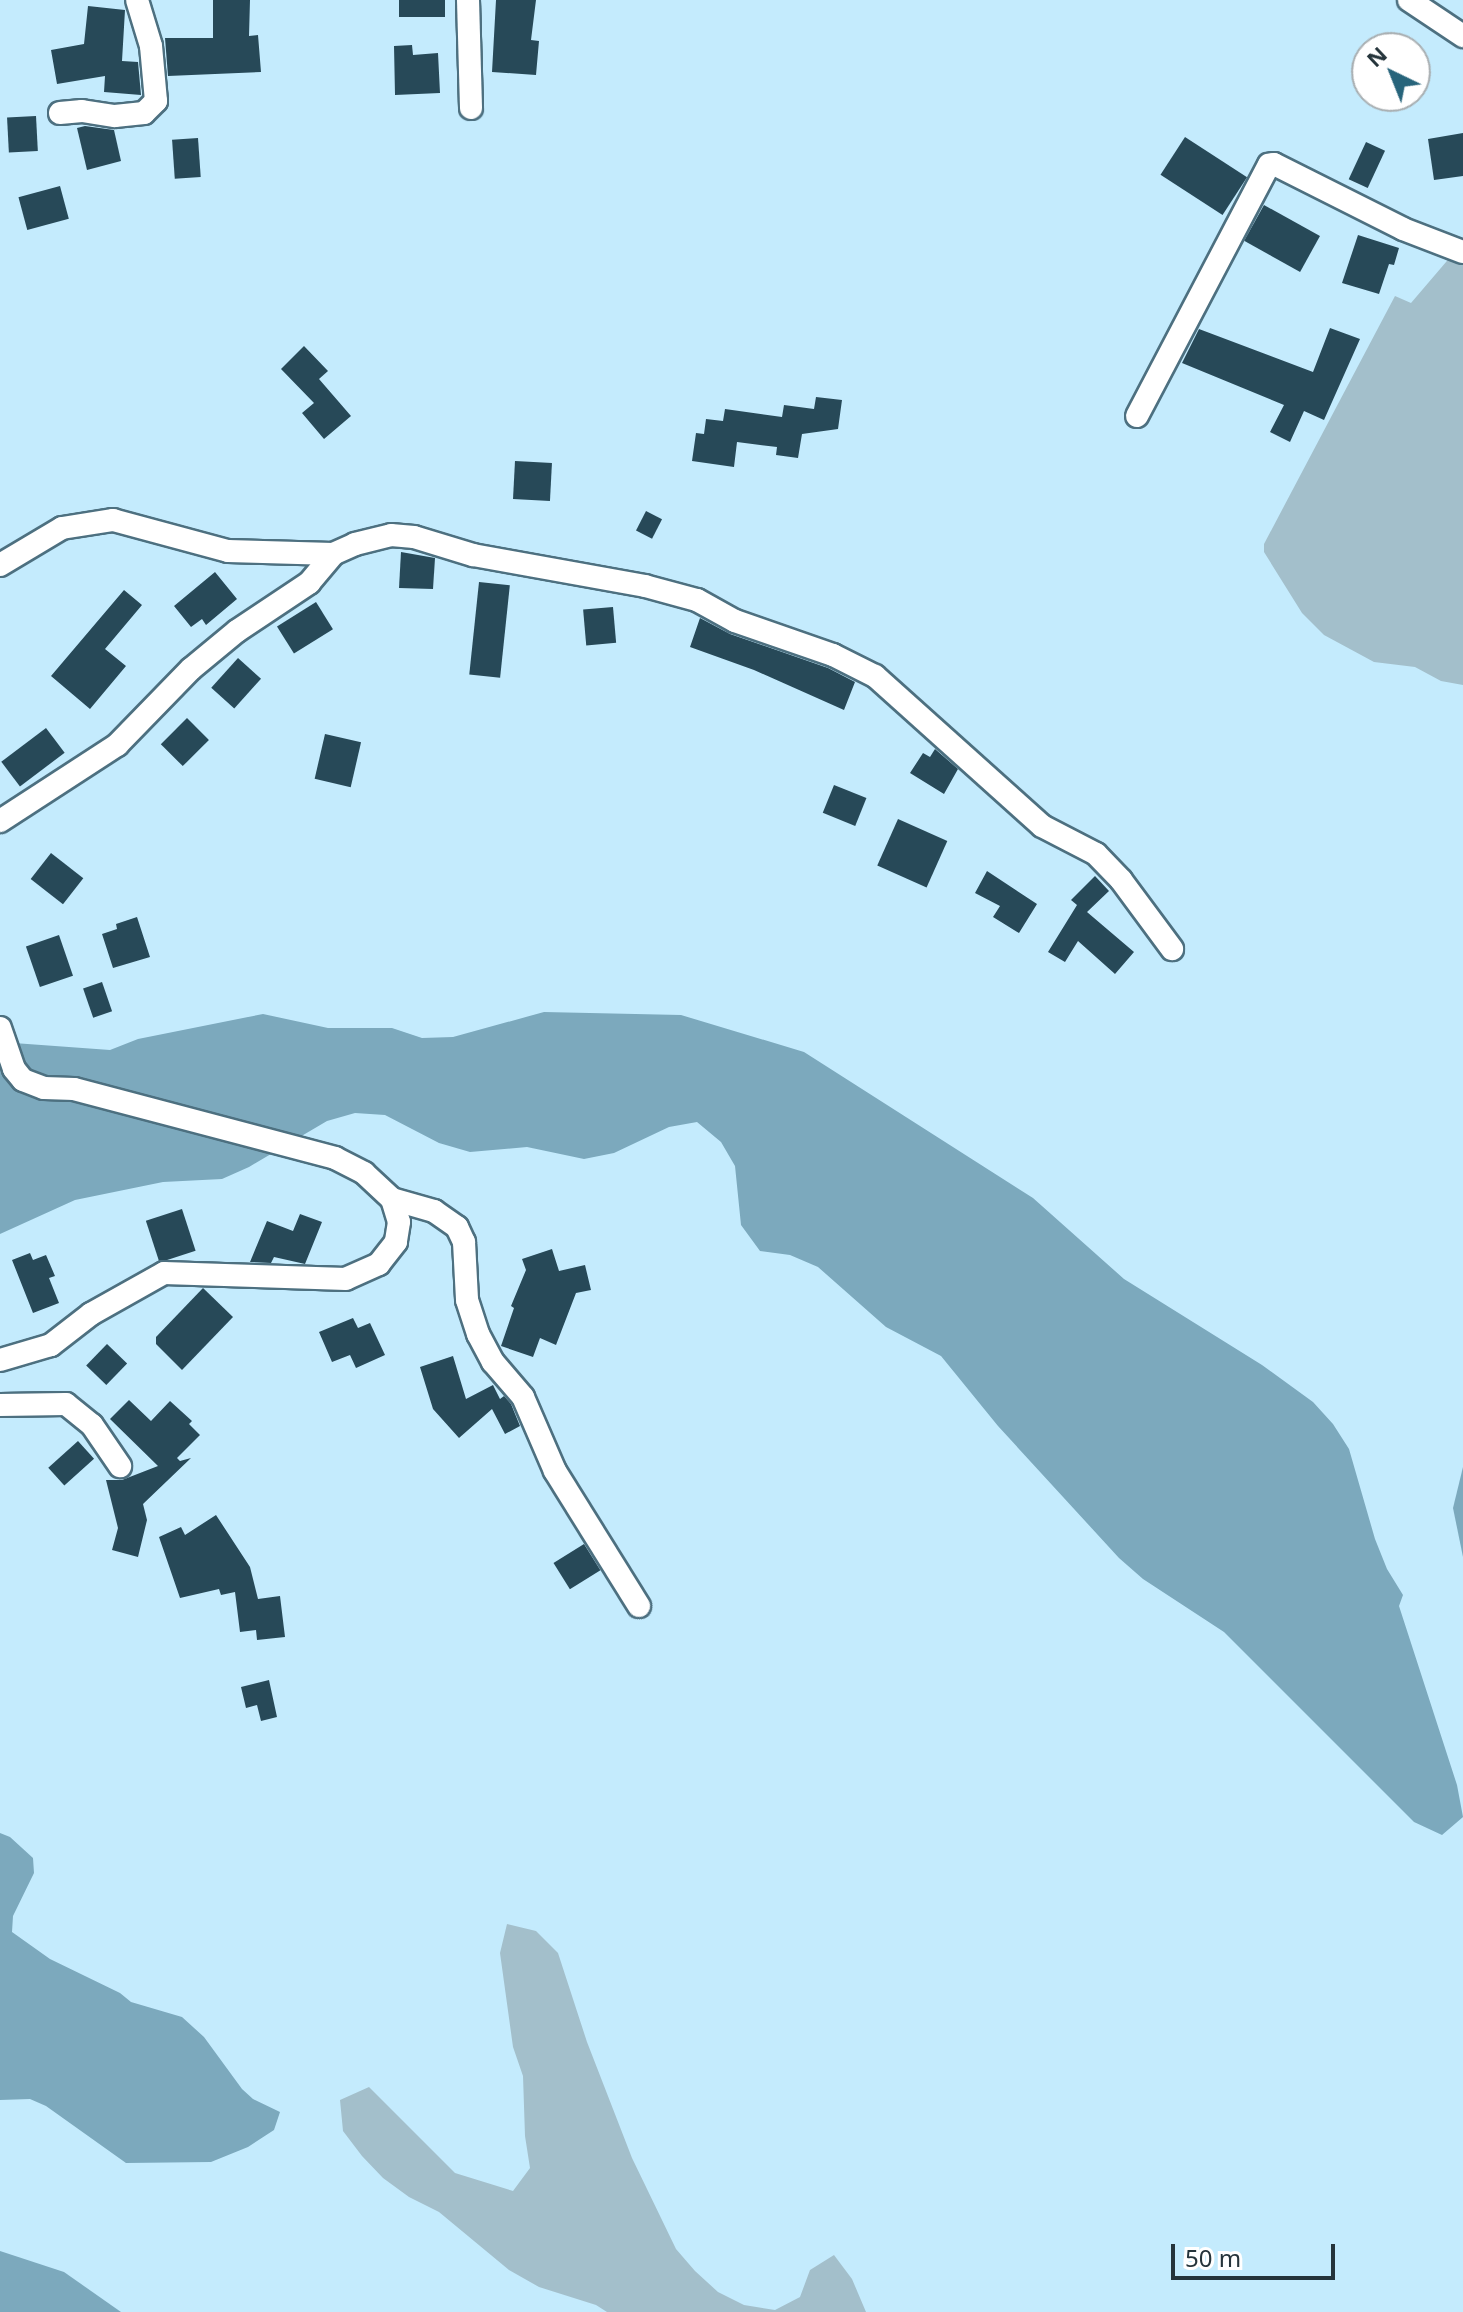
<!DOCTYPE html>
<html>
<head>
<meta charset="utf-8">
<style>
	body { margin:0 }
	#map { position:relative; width:1463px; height:2312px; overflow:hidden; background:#c4ebfd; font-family:"Noto Sans",sans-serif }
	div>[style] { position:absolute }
	.green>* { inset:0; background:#a3bfcb }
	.forest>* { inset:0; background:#7ca9bd }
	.building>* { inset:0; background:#274958; transform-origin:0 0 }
	.roads { filter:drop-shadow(2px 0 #4d7080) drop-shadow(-2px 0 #4d7080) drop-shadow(0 2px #4d7080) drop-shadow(0 -2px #4d7080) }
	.minor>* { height:22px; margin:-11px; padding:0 11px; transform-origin:11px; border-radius:11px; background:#fff }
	span { translate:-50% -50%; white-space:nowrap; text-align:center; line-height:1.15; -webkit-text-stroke:8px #fff; paint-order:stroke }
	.north { position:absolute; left:1351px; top:32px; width:80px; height:80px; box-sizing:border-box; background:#fff; border:2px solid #a8aeb1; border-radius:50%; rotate:317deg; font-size:22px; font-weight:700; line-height:32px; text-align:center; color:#25343b }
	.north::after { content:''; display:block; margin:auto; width:28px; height:36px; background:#27647b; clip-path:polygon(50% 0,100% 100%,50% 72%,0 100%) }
	.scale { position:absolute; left:1171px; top:2244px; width:164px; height:36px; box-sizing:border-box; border:4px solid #25343b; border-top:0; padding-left:10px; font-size:24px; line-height:28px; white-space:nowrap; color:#25343b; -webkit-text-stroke:6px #fff; paint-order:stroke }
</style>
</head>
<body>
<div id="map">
	<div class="green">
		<div style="clip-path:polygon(1452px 255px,1463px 260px,1463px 685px,1441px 681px,1415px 667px,1374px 662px,1324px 635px,1302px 613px,1264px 552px,1264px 544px,1395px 296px,1411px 303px)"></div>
		<div style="clip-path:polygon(507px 1924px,536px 1931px,558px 1953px,587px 2042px,632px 2158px,676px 2249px,695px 2271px,718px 2292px,744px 2305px,775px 2310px,800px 2297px,810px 2270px,834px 2255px,852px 2279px,866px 2312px,607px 2312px,596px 2305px,539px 2287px,509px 2270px,439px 2212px,409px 2197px,383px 2178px,362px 2156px,343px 2131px,340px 2100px,369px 2087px,455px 2173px,513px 2191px,530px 2168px,525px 2136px,523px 2076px,513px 2047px,500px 1953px)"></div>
	</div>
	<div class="forest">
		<div style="clip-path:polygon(544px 1012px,681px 1015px,804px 1052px,1033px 1198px,1124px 1279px,1262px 1365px,1313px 1402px,1333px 1424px,1349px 1449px,1375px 1539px,1387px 1569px,1403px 1595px,1399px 1606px,1457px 1785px,1463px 1817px,1442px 1835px,1414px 1822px,1224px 1632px,1143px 1579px,1119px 1558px,998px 1426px,941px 1356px,886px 1327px,818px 1267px,790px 1255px,760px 1251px,741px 1225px,735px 1166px,721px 1142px,697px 1122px,669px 1127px,614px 1153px,584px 1159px,527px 1147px,470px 1152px,439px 1143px,385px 1115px,355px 1113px,327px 1121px,249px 1167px,222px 1179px,163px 1182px,75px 1200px,0 1234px,0 1042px,110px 1050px,138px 1039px,263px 1014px,328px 1028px,392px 1028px,422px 1038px,453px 1037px)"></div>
		<div style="clip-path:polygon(1463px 1467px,1463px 1557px,1453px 1508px)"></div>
		<div style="clip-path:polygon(0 1833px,10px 1837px,33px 1858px,34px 1873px,13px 1916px,12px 1932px,50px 1959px,120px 1993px,131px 2002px,182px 2017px,204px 2037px,242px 2089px,253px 2099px,280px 2112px,274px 2130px,248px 2147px,211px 2162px,126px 2163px,46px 2106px,30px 2099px,0 2100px)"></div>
		<div style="clip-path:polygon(0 2251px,64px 2272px,121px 2312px,0 2312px)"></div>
	</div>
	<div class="building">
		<div style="clip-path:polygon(213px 0,250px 0,249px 36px,258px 35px,261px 72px,168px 76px,165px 38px,213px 38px)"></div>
		<div style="left:399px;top:0;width:46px;height:17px"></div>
		<div style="clip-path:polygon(496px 0,536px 0,531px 40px,539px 41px,536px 75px,492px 72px)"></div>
		<div style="clip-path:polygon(88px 6px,125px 10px,122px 61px,138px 62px,141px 95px,104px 92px,105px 76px,57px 84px,51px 50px,84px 44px)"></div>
		<div style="clip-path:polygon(412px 45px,413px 55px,438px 53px,440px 93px,395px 95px,394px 46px)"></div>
		<div style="left:36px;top:116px;width:35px;height:29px;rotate:87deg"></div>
		<div style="clip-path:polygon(85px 126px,114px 130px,121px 161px,87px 170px,77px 128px)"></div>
		<div style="clip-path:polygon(1463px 133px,1463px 176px,1434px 180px,1428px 139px)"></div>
		<div style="left:1185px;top:137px;width:74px;height:45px;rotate:33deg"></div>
		<div style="left:198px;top:138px;width:39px;height:26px;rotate:86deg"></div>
		<div style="left:1366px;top:142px;width:21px;height:41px;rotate:25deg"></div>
		<div style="left:60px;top:186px;width:34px;height:43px;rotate:75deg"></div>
		<div style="left:1264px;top:205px;width:64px;height:41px;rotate:29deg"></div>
		<div style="clip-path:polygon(1358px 235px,1399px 248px,1394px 265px,1389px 264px,1379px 294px,1342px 283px)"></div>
		<div style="clip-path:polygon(1330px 328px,1360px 339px,1324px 420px,1304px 411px,1290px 442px,1270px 432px,1284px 405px,1182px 363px,1199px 329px,1313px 372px)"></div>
		<div style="clip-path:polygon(304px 346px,328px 371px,319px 379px,351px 416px,324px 439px,302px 413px,314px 403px,281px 369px)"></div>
		<div style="clip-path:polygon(816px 397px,842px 400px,838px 429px,802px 434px,798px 458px,776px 455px,777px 447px,737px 442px,734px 467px,692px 461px,696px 433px,704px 434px,706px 419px,723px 421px,725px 409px,782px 417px,784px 405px,814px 409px)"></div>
		<div style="left:515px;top:461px;width:37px;height:38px;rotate:3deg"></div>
		<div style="left:646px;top:511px;width:18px;height:22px;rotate:27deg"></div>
		<div style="clip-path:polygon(401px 552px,435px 558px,433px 589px,399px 588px)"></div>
		<div style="clip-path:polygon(215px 572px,237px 599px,206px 625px,202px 619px,191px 627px,174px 606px)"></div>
		<div style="left:479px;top:582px;width:31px;height:93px;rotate:6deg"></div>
		<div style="clip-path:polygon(124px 590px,142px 605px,105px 649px,126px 666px,90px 709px,51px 676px)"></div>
		<div style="left:316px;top:602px;width:32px;height:46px;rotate:58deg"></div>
		<div style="left:613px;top:607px;width:36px;height:30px;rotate:85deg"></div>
		<div style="clip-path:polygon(700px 618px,730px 634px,828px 668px,855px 682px,844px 710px,754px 670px,690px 647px)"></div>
		<div style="left:238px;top:658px;width:31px;height:40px;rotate:42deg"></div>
		<div style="left:187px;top:718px;width:31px;height:37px;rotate:45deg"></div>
		<div style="left:46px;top:728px;width:31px;height:56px;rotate:53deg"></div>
		<div style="left:325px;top:734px;width:37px;height:46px;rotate:13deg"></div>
		<div style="clip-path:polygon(935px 749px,958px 769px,944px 794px,910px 773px,923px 753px,930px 757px)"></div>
		<div style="left:834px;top:785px;width:35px;height:30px;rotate:22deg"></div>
		<div style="left:898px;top:819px;width:54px;height:51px;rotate:24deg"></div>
		<div style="left:51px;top:853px;width:41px;height:33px;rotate:38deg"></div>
		<div style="clip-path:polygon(987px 871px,1037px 904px,1019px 933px,993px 917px,1000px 906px,975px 893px)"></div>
		<div style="clip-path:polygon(1095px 876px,1109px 891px,1087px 912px,1134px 952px,1115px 974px,1078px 941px,1065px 962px,1048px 952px,1077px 905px,1071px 900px)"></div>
		<div style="clip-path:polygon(137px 917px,150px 957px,113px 968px,102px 934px,117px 929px,116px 924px)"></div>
		<div style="left:59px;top:935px;width:43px;height:35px;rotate:71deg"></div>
		<div style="left:102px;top:982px;width:31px;height:20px;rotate:71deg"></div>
		<div style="left:182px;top:1209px;width:44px;height:38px;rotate:72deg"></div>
		<div style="clip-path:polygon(300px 1214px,322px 1222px,305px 1264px,274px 1257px,271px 1263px,250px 1262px,267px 1221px,293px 1231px)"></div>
		<div style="clip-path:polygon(552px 1249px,559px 1271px,585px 1265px,591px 1290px,576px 1293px,556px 1345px,540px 1338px,533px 1357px,501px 1346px,514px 1308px,511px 1306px,526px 1270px,522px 1259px)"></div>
		<div style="clip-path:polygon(30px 1253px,33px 1260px,46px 1255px,55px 1276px,49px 1278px,59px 1303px,33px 1313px,12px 1260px)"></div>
		<div style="clip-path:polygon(203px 1288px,233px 1317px,182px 1370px,156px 1344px,156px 1337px)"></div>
		<div style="clip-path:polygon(353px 1318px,358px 1328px,370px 1323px,385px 1355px,356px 1368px,350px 1355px,332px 1362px,319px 1332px)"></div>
		<div style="left:107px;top:1344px;width:28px;height:30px;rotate:44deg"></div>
		<div style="clip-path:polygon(453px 1356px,466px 1399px,493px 1385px,500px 1399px,504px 1396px,511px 1404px,520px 1426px,505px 1434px,492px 1409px,459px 1438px,433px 1409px,420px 1367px)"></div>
		<div style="clip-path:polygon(129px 1400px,151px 1421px,170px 1401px,192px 1421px,189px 1424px,200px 1435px,177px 1458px,180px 1461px,191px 1458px,143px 1504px,147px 1520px,138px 1557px,112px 1550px,118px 1528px,106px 1480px,122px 1480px,158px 1466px,110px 1419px)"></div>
		<div style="left:78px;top:1441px;width:24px;height:40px;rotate:48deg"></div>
		<div style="clip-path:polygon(216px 1515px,250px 1567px,258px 1599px,280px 1596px,285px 1637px,257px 1640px,256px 1630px,240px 1632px,235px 1592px,221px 1595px,219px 1589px,180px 1598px,159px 1537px,181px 1527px,185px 1535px)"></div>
		<div style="left:584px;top:1544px;width:31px;height:36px;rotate:58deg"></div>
		<div style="clip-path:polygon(269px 1680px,277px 1717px,261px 1721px,257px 1705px,246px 1708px,241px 1687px)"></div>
	</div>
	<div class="roads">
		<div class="minor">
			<div style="left:468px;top:0;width:108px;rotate:88.4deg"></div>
			<div style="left:1409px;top:0;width:65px;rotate:33.7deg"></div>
			<div style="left:60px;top:113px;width:22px;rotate:-5deg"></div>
			<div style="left:82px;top:111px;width:33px;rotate:9deg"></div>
			<div style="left:115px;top:116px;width:29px;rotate:-6deg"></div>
			<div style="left:144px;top:113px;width:17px;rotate:-45deg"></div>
			<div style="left:156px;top:101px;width:55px;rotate:-95.2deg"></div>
			<div style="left:151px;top:46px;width:48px;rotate:-106.9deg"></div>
			<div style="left:1137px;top:416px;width:284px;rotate:-62.3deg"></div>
			<div style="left:1269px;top:165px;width:5px;rotate:-11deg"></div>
			<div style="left:1274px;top:164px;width:144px;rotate:26.7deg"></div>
			<div style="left:1403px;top:229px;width:64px;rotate:21deg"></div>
			<div style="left:0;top:565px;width:72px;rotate:-30.8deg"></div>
			<div style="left:62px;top:528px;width:52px;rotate:-8.9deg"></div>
			<div style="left:113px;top:520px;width:119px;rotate:15.1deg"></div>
			<div style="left:228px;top:551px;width:105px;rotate:1.6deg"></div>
			<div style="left:333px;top:554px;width:24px;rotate:-24deg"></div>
			<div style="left:355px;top:544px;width:37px;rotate:-14deg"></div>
			<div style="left:391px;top:535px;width:23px;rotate:5deg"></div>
			<div style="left:414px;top:537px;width:62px;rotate:17deg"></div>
			<div style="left:473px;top:555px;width:175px;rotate:10.2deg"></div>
			<div style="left:645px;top:586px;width:54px;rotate:15.1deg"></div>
			<div style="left:697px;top:600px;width:43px;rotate:28.9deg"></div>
			<div style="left:735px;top:621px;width:104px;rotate:19.1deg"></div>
			<div style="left:833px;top:655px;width:47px;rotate:26.6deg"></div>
			<div style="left:875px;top:676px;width:224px;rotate:41.9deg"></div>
			<div style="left:1042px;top:826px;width:61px;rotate:27.4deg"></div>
			<div style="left:1096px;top:854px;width:36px;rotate:46deg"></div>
			<div style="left:1121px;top:880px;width:86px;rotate:53.5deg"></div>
			<div style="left:0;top:821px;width:140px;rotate:-33deg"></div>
			<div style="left:117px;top:745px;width:106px;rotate:-45.8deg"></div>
			<div style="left:191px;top:669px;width:60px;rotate:-39.6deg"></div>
			<div style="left:237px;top:631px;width:87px;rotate:-33.7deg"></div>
			<div style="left:309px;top:583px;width:38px;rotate:-50deg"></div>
			<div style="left:0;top:1028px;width:43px;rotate:71.1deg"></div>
			<div style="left:14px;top:1069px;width:14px;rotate:51deg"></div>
			<div style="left:23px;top:1080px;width:22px;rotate:21deg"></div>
			<div style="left:44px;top:1088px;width:30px;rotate:2deg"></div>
			<div style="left:74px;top:1089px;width:270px;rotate:14.8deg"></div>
			<div style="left:335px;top:1158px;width:33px;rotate:27deg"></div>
			<div style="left:364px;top:1173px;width:38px;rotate:43deg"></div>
			<div style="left:392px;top:1199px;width:24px;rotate:73deg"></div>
			<div style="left:399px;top:1222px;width:20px;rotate:99deg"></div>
			<div style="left:396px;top:1242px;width:28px;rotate:128deg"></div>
			<div style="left:379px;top:1264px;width:36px;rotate:156deg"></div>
			<div style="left:346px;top:1279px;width:182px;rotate:-178.1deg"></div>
			<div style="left:164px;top:1273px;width:84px;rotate:150.7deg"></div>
			<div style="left:91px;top:1314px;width:51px;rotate:142.2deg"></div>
			<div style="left:51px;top:1345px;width:53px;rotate:163.6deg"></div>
			<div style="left:392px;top:1199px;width:44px;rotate:15.9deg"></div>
			<div style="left:434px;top:1211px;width:28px;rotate:35deg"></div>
			<div style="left:457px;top:1227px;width:17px;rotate:65deg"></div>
			<div style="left:464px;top:1242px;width:58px;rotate:87deg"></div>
			<div style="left:467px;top:1300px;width:36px;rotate:72deg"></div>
			<div style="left:478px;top:1334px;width:32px;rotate:62deg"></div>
			<div style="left:493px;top:1362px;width:46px;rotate:49.4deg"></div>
			<div style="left:523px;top:1397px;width:81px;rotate:66.6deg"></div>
			<div style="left:555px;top:1471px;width:159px;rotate:58.1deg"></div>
			<div style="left:0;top:1405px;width:66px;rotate:-0.9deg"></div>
			<div style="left:66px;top:1404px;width:33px;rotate:39deg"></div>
			<div style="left:92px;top:1425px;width:50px;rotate:55.7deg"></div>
		</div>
	</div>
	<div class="north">N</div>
	<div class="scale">50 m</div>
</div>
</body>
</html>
